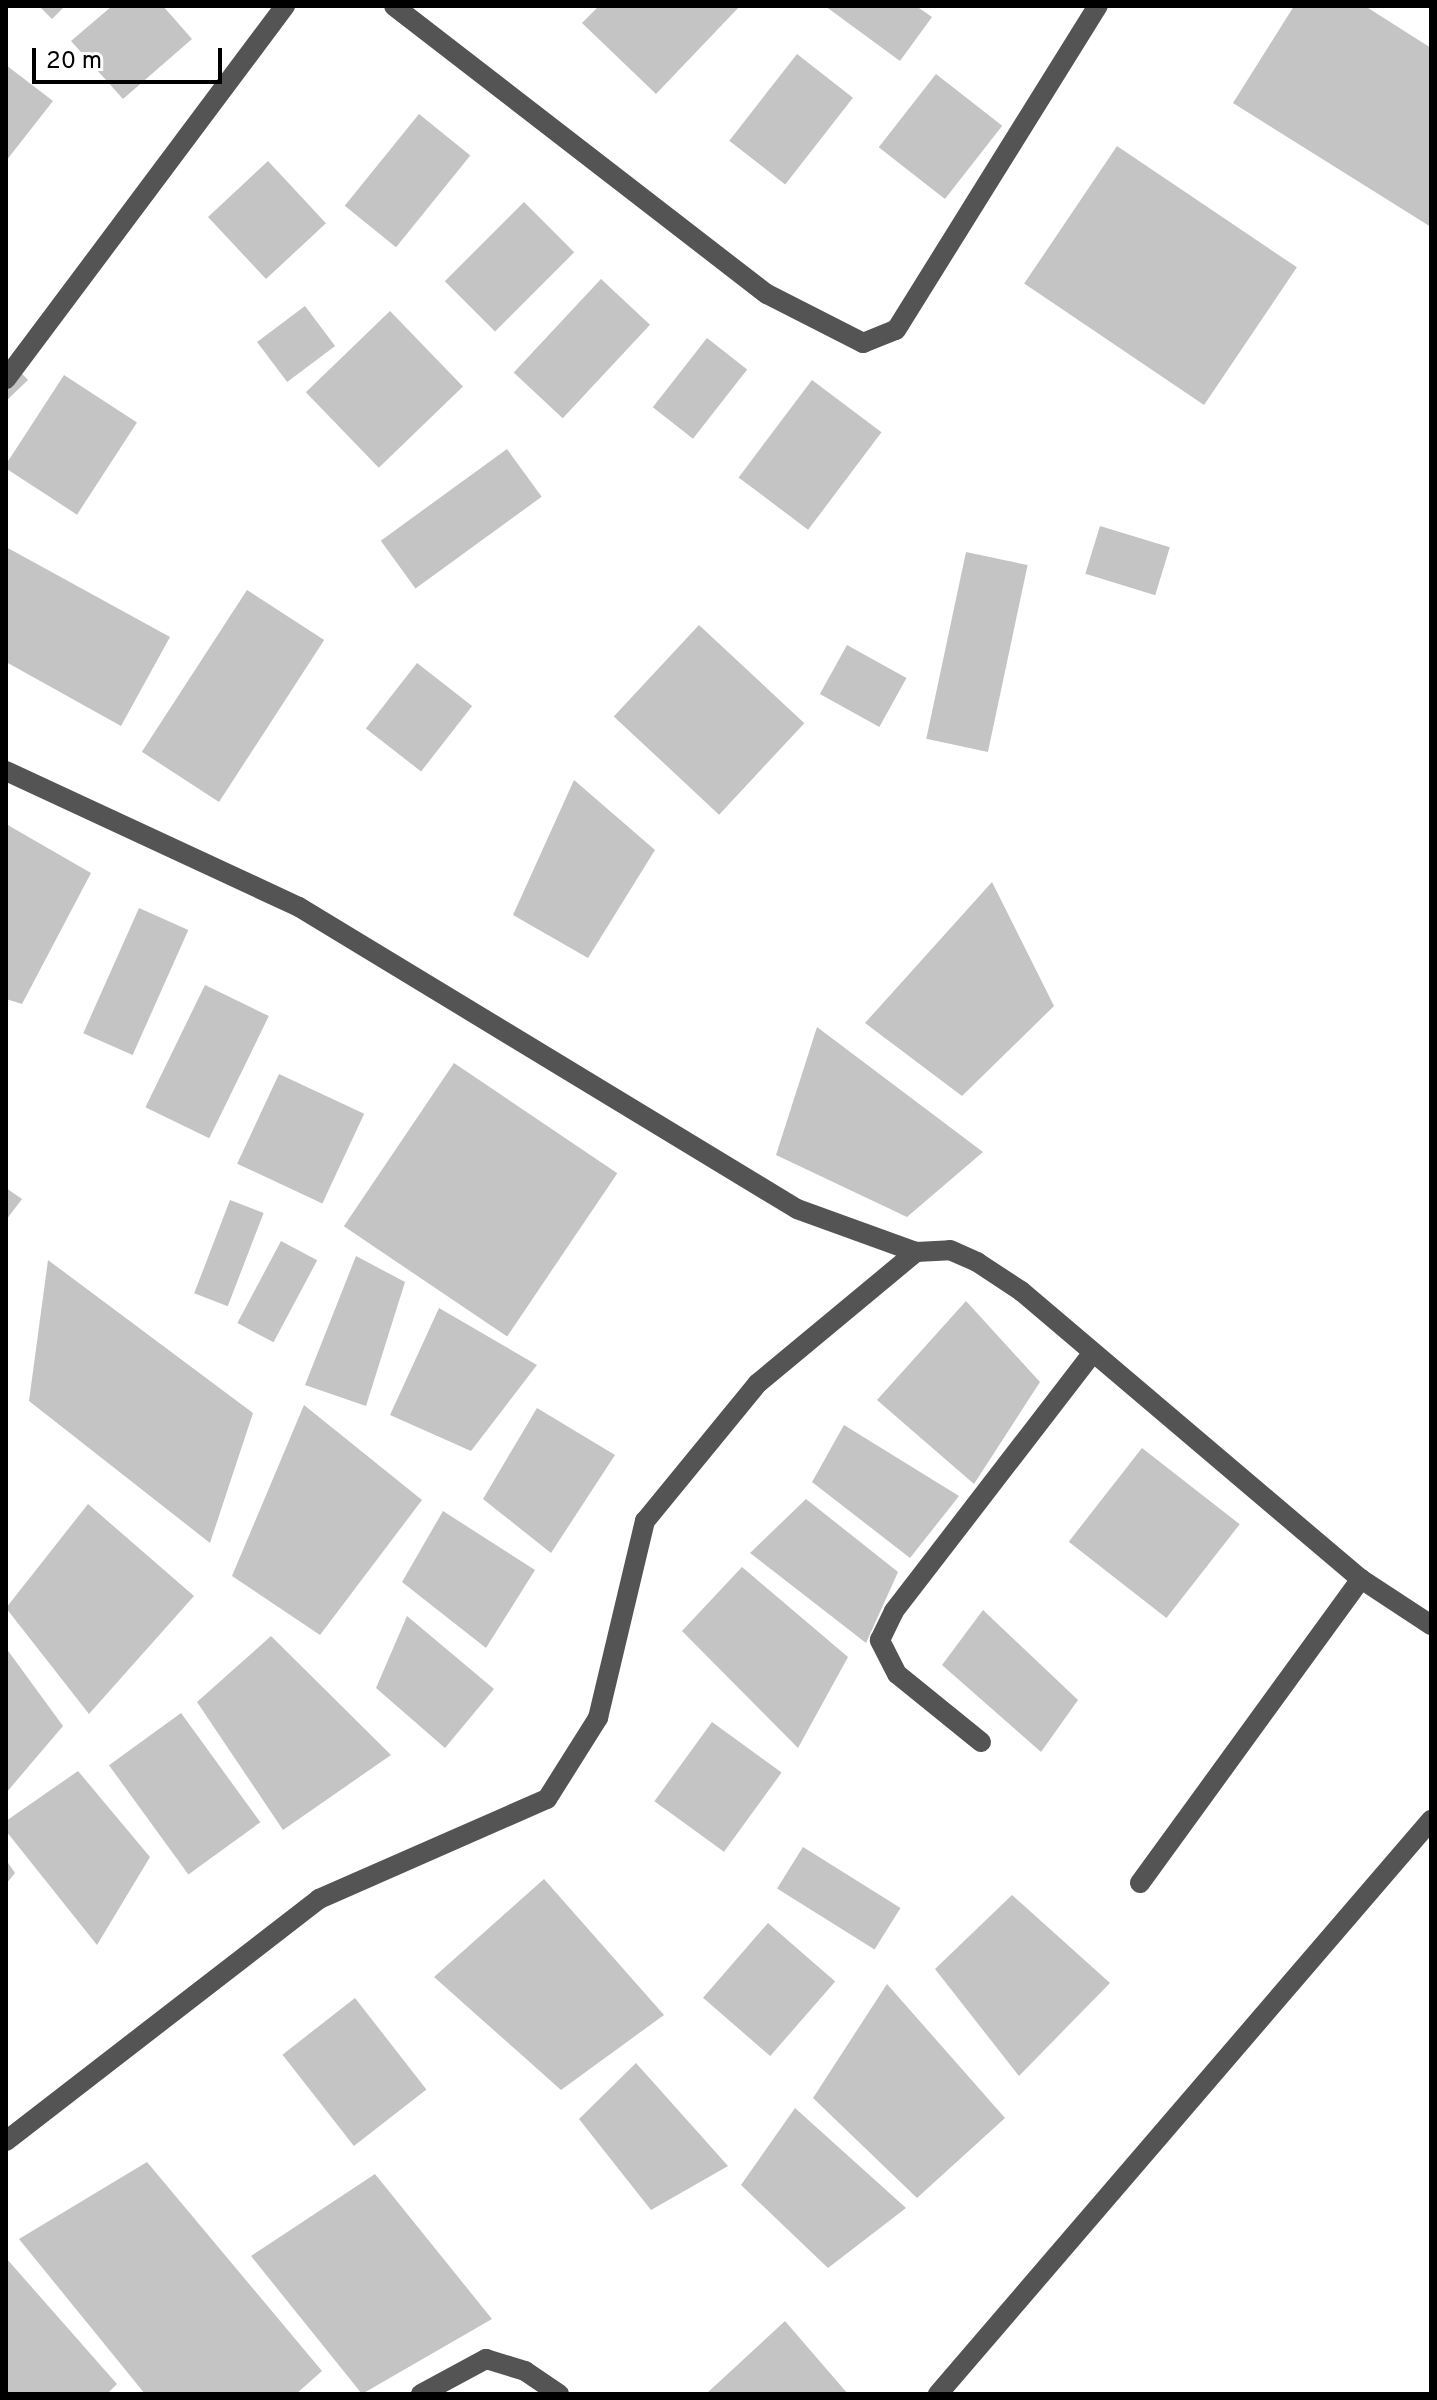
<!DOCTYPE html>
<html>
<head>
<meta charset="utf-8">
<style>
	body { margin:0 }
	#map { position:relative; width:1437px; height:2400px; overflow:hidden; background:#fff; font-family:Overpass,sans-serif }
	div>[style] { position:absolute }
	.building>* { inset:0; background:#c4c4c4; transform-origin:0 0 }
	.minor>* { height:20px; margin:-10px; padding:0 10px; transform-origin:10px; border-radius:10px; background:#545454 }
	span { translate:-50% -50%; white-space:nowrap; text-align:center; line-height:1.15; -webkit-text-stroke:8px #fff; paint-order:stroke }
	.frame { position:absolute; inset:0; border:8px solid #000; pointer-events:none }
	.scale { position:absolute; left:32px; top:48px; width:190px; height:36px; box-sizing:border-box; border:4px solid #000; border-top:0; padding-left:10px; font-size:24px; line-height:28px; white-space:nowrap; color:#000; -webkit-text-stroke:6px #fff; paint-order:stroke }
</style>
</head>
<body>
<div id="map">
	<div class="building">
		<div style="clip-path:polygon(39px 6px,65px 6px,52px 19px)"></div>
		<div style="clip-path:polygon(112px 6px,163px 6px,192px 39px,123px 99px,71px 41px)"></div>
		<div style="clip-path:polygon(599px 6px,740px 6px,656px 94px,582px 23px)"></div>
		<div style="clip-path:polygon(825px 6px,916px 6px,932px 17px,900px 61px)"></div>
		<div style="clip-path:polygon(1294px 6px,1365px 6px,1431px 48px,1431px 227px,1233px 103px)"></div>
		<div style="left:797px;top:54px;width:71px;height:110px;rotate:38deg"></div>
		<div style="clip-path:polygon(6px 65px,53px 101px,6px 161px)"></div>
		<div style="left:936px;top:74px;width:84px;height:93px;rotate:38deg"></div>
		<div style="left:419px;top:114px;width:66px;height:118px;rotate:39deg"></div>
		<div style="left:1117px;top:146px;width:217px;height:166px;rotate:34deg"></div>
		<div style="left:268px;top:161px;width:85px;height:82px;rotate:47deg"></div>
		<div style="left:524px;top:202px;width:71px;height:112px;rotate:45deg"></div>
		<div style="left:601px;top:279px;width:67px;height:128px;rotate:43deg"></div>
		<div style="left:305px;top:306px;width:50px;height:60px;rotate:53deg"></div>
		<div style="left:390px;top:311px;width:105px;height:117px;rotate:46deg"></div>
		<div style="left:707px;top:338px;width:51px;height:88px;rotate:38deg"></div>
		<div style="clip-path:polygon(6px 357px,28px 380px,6px 401px)"></div>
		<div style="left:64px;top:375px;width:87px;height:110px;rotate:33deg"></div>
		<div style="left:812px;top:380px;width:87px;height:122px;rotate:37deg"></div>
		<div style="left:507px;top:449px;width:59px;height:156px;rotate:54deg"></div>
		<div style="left:1100px;top:526px;width:73px;height:50px;rotate:17deg"></div>
		<div style="clip-path:polygon(6px 547px,170px 637px,121px 726px,6px 662px)"></div>
		<div style="left:966px;top:552px;width:63px;height:191px;rotate:12deg"></div>
		<div style="left:247px;top:590px;width:92px;height:193px;rotate:33deg"></div>
		<div style="left:699px;top:625px;width:144px;height:125px;rotate:43deg"></div>
		<div style="left:847px;top:645px;width:68px;height:56px;rotate:29deg"></div>
		<div style="left:417px;top:663px;width:70px;height:83px;rotate:38deg"></div>
		<div style="clip-path:polygon(574px 780px,655px 850px,588px 958px,513px 915px)"></div>
		<div style="clip-path:polygon(6px 824px,91px 873px,22px 1004px,6px 999px)"></div>
		<div style="clip-path:polygon(992px 882px,1054px 1006px,962px 1096px,865px 1023px)"></div>
		<div style="left:139px;top:908px;width:54px;height:137px;rotate:24deg"></div>
		<div style="left:205px;top:985px;width:71px;height:136px;rotate:26deg"></div>
		<div style="clip-path:polygon(817px 1027px,983px 1152px,907px 1217px,776px 1155px)"></div>
		<div style="left:454px;top:1063px;width:197px;height:197px;rotate:34deg"></div>
		<div style="left:279px;top:1074px;width:94px;height:99px;rotate:25deg"></div>
		<div style="clip-path:polygon(6px 1188px,22px 1199px,6px 1220px)"></div>
		<div style="left:230px;top:1200px;width:36px;height:100px;rotate:21deg"></div>
		<div style="left:281px;top:1241px;width:41px;height:93px;rotate:28deg"></div>
		<div style="clip-path:polygon(356px 1256px,405px 1282px,366px 1406px,305px 1385px)"></div>
		<div style="clip-path:polygon(48px 1260px,253px 1413px,210px 1543px,29px 1401px)"></div>
		<div style="clip-path:polygon(966px 1301px,1040px 1382px,974px 1484px,877px 1400px)"></div>
		<div style="clip-path:polygon(439px 1308px,537px 1365px,471px 1451px,390px 1415px)"></div>
		<div style="clip-path:polygon(304px 1405px,422px 1500px,320px 1635px,232px 1576px)"></div>
		<div style="clip-path:polygon(537px 1408px,615px 1455px,551px 1553px,483px 1499px)"></div>
		<div style="clip-path:polygon(844px 1425px,959px 1496px,910px 1558px,812px 1482px)"></div>
		<div style="left:1142px;top:1448px;width:124px;height:119px;rotate:38deg"></div>
		<div style="clip-path:polygon(806px 1499px,898px 1572px,866px 1643px,750px 1553px)"></div>
		<div style="clip-path:polygon(88px 1504px,194px 1596px,89px 1714px,6px 1608px)"></div>
		<div style="clip-path:polygon(443px 1511px,535px 1570px,486px 1648px,402px 1582px)"></div>
		<div style="clip-path:polygon(742px 1567px,848px 1657px,798px 1748px,682px 1631px)"></div>
		<div style="clip-path:polygon(983px 1610px,1078px 1700px,1041px 1752px,942px 1665px)"></div>
		<div style="clip-path:polygon(407px 1616px,494px 1689px,445px 1748px,376px 1688px)"></div>
		<div style="clip-path:polygon(271px 1636px,391px 1755px,283px 1830px,197px 1702px)"></div>
		<div style="clip-path:polygon(6px 1648px,63px 1726px,6px 1793px)"></div>
		<div style="left:181px;top:1713px;width:135px;height:89px;rotate:54deg"></div>
		<div style="left:712px;top:1722px;width:86px;height:98px;rotate:36deg"></div>
		<div style="clip-path:polygon(78px 1771px,150px 1857px,97px 1945px,6px 1831px,6px 1821px)"></div>
		<div style="left:803px;top:1847px;width:115px;height:49px;rotate:32deg"></div>
		<div style="clip-path:polygon(6px 1860px,15px 1873px,6px 1884px)"></div>
		<div style="clip-path:polygon(544px 1879px,664px 2015px,561px 2090px,434px 1977px)"></div>
		<div style="clip-path:polygon(1012px 1895px,1110px 1983px,1019px 2076px,935px 1969px)"></div>
		<div style="left:768px;top:1923px;width:89px;height:99px;rotate:41deg"></div>
		<div style="clip-path:polygon(887px 1984px,1005px 2118px,917px 2198px,813px 2098px)"></div>
		<div style="left:355px;top:1998px;width:116px;height:92px;rotate:52deg"></div>
		<div style="clip-path:polygon(636px 2063px,728px 2166px,651px 2210px,579px 2119px)"></div>
		<div style="clip-path:polygon(795px 2108px,906px 2208px,828px 2268px,741px 2185px)"></div>
		<div style="clip-path:polygon(147px 2162px,322px 2371px,296px 2394px,145px 2394px,19px 2239px)"></div>
		<div style="clip-path:polygon(375px 2174px,492px 2319px,362px 2394px,251px 2256px)"></div>
		<div style="clip-path:polygon(6px 2258px,117px 2384px,107px 2394px,6px 2394px)"></div>
		<div style="clip-path:polygon(785px 2321px,848px 2394px,706px 2394px)"></div>
	</div>
	<div class="minor">
		<div style="left:394px;top:6px;width:471px;rotate:37.7deg"></div>
		<div style="left:767px;top:294px;width:108px;rotate:27deg"></div>
		<div style="left:863px;top:343px;width:35px;rotate:-22deg"></div>
		<div style="left:896px;top:330px;width:382px;rotate:-58.1deg"></div>
		<div style="left:6px;top:379px;width:466px;rotate:-53.2deg"></div>
		<div style="left:6px;top:771px;width:323px;rotate:24.9deg"></div>
		<div style="left:299px;top:907px;width:582px;rotate:31.23deg"></div>
		<div style="left:797px;top:1209px;width:127px;rotate:19.9deg"></div>
		<div style="left:916px;top:1252px;width:34px;rotate:-3deg"></div>
		<div style="left:950px;top:1250px;width:30px;rotate:24deg"></div>
		<div style="left:977px;top:1262px;width:53px;rotate:33.4deg"></div>
		<div style="left:1021px;top:1291px;width:446px;rotate:40.3deg"></div>
		<div style="left:1361px;top:1579px;width:84px;rotate:33.3deg"></div>
		<div style="left:981px;top:1742px;width:108px;rotate:-141deg"></div>
		<div style="left:897px;top:1674px;width:38px;rotate:-117deg"></div>
		<div style="left:880px;top:1640px;width:32px;rotate:-64deg"></div>
		<div style="left:894px;top:1611px;width:326px;rotate:-52.4deg"></div>
		<div style="left:1140px;top:1883px;width:376px;rotate:-54deg"></div>
		<div style="left:6px;top:2141px;width:396px;rotate:-37.7deg"></div>
		<div style="left:319px;top:1899px;width:249px;rotate:-23.7deg"></div>
		<div style="left:547px;top:1799px;width:96px;rotate:-57.8deg"></div>
		<div style="left:598px;top:1718px;width:203px;rotate:-76.6deg"></div>
		<div style="left:645px;top:1521px;width:177px;rotate:-50.7deg"></div>
		<div style="left:757px;top:1384px;width:207px;rotate:-39.7deg"></div>
		<div style="left:421px;top:2394px;width:74px;rotate:-28.3deg"></div>
		<div style="left:486px;top:2359px;width:41px;rotate:17.1deg"></div>
		<div style="left:525px;top:2371px;width:41px;rotate:34.1deg"></div>
		<div style="left:938px;top:2394px;width:757px;rotate:-49.34deg"></div>
	</div>
	<div class="frame"></div>
	<div class="scale">20 m</div>
</div>
</body>
</html>
